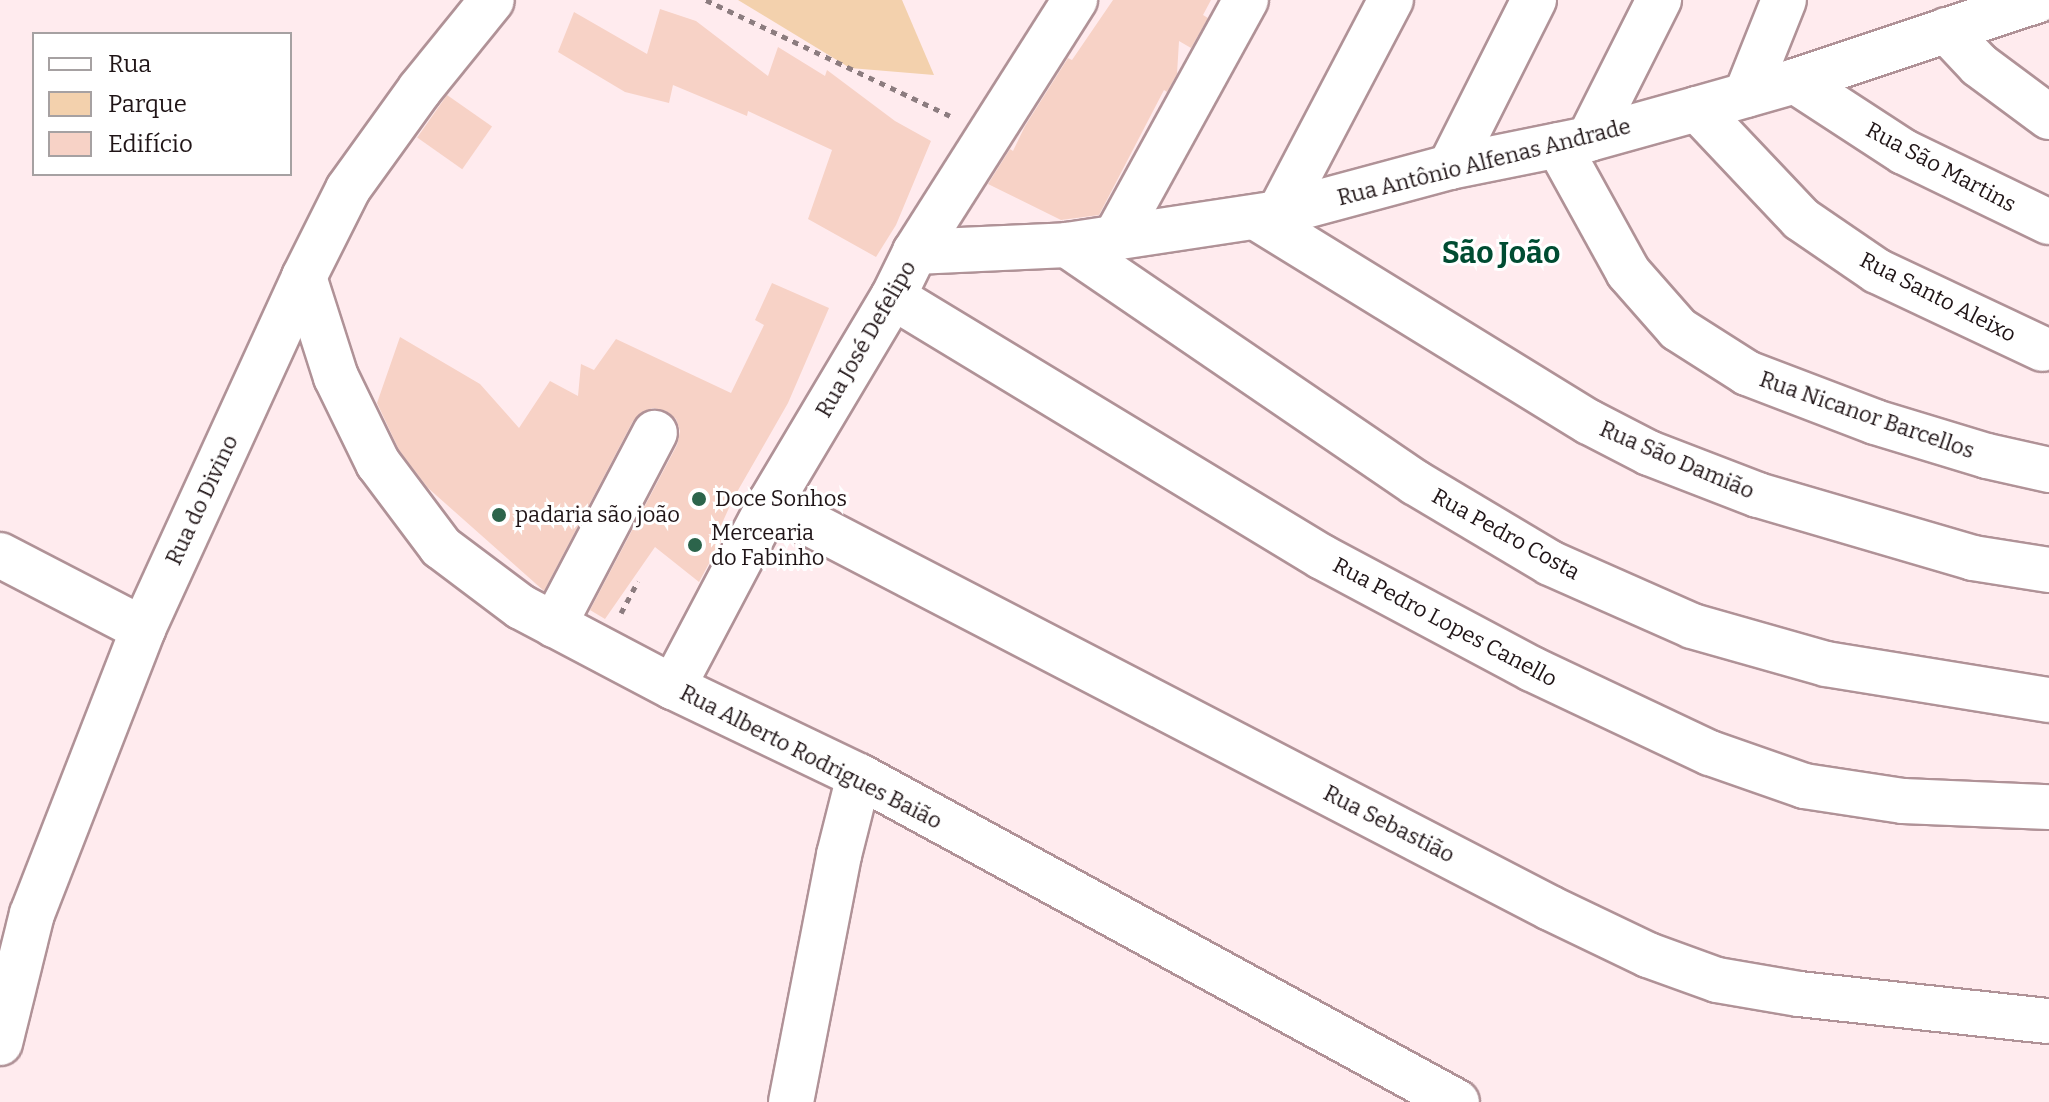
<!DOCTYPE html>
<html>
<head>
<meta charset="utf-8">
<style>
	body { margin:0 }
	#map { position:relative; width:2049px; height:1102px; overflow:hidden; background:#ffebee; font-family:Bitter,serif }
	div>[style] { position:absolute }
	.green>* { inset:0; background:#f3d1ad }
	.building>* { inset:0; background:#f7d2c6; transform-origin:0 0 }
	.path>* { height:5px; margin-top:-2.5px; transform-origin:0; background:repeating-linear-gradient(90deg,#8c7c7f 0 6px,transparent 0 12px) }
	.roads { filter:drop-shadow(2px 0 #b09297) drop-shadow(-2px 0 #b09297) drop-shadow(0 2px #b09297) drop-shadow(0 -2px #b09297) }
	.minor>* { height:44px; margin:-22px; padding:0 22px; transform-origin:22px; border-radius:22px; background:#fff }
	.dots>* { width:22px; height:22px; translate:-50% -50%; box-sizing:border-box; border:4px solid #fff; border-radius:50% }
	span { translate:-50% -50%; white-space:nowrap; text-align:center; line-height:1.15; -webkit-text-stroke:6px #fff; paint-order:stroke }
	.street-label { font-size:22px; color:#201517 }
	.poi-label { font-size:22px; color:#201517 }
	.left { translate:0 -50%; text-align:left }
	.district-label { font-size:30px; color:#004c32; font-weight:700 }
	.legend { position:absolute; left:32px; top:32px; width:260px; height:144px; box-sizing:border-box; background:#fff; border:2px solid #a6a1a2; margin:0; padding:10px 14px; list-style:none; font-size:24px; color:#201517 }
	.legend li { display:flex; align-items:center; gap:16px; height:40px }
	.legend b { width:40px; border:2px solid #a6a1a2 }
</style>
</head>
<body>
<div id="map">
	<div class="green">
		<div style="clip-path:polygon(738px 0,902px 0,934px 75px,850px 68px)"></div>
	</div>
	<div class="building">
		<div style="clip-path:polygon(1113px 0,1211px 0,1203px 15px,1208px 18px,1191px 48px,1179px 41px,1177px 74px,1167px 92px,1164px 90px,1099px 215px,1061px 220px,988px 184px,1010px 149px,1013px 151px,1025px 126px,1068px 58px,1072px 60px)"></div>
		<div style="clip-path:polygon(660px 9px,696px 21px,768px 76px,778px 47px,825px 76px,827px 70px,895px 121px,931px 141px,896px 225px,876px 257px,808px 219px,832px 150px,748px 111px,747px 116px,673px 85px,669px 103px,625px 92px,558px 52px,574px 12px,647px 54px)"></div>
		<div style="left:447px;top:95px;width:55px;height:52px;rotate:35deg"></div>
		<div style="clip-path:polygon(772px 283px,829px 308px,788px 403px,733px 499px,719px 530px,725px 534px,699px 582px,655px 547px,605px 619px,590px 610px,677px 445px,680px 431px,676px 419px,666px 411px,653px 408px,642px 412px,633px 421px,544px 591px,428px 488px,399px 450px,377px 403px,400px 337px,480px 384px,519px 428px,550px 381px,578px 396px,581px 364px,594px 370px,616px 339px,731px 393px,764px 325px,755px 320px)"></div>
	</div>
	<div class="path">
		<div style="left:706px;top:0;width:270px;rotate:25.4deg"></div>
		<div style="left:621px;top:613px;width:36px;rotate:-62deg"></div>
	</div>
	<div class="roads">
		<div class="minor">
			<div style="left:1946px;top:30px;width:48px;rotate:46.7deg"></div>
			<div style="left:1979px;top:65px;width:87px;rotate:36.6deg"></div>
			<div style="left:1795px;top:81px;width:130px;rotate:33.1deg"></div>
			<div style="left:1904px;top:152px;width:161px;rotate:25.8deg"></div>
			<div style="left:1746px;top:95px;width:102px;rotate:-68.2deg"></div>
			<div style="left:1697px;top:109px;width:151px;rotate:46.6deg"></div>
			<div style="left:1801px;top:219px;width:92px;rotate:34.4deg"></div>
			<div style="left:1877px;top:271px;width:183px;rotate:25.2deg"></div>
			<div style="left:1589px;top:139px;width:156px;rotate:-63.3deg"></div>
			<div style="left:1558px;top:145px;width:145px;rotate:61.1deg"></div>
			<div style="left:1628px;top:272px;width:76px;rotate:48.7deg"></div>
			<div style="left:1678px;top:329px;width:82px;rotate:32.5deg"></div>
			<div style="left:1747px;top:373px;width:137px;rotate:20.9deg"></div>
			<div style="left:1875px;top:422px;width:117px;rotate:16.9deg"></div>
			<div style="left:1987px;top:456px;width:64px;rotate:12.7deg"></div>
			<div style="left:1450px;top:167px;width:187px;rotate:-63.3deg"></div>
			<div style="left:1279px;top:213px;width:241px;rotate:-62.3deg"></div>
			<div style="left:1257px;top:218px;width:390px;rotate:31.6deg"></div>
			<div style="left:1589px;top:422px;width:68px;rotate:27.3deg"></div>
			<div style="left:1649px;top:453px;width:117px;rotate:21.1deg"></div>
			<div style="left:1758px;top:495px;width:224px;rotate:16.3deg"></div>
			<div style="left:1973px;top:558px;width:77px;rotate:9deg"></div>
			<div style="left:1115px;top:238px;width:272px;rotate:-61.2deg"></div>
			<div style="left:1067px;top:245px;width:422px;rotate:34.3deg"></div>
			<div style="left:1416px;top:483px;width:156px;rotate:30.8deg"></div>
			<div style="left:1550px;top:563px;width:155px;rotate:23.9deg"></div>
			<div style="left:1692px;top:626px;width:139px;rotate:15.8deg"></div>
			<div style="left:1826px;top:664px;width:226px;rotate:9.2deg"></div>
			<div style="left:915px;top:252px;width:152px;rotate:-2.6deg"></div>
			<div style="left:1067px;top:245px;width:214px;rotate:-8.6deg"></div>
			<div style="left:1279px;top:213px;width:177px;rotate:-15.1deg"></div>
			<div style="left:1450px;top:167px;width:142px;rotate:-11.4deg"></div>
			<div style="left:1589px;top:139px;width:112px;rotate:-15.5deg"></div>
			<div style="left:1697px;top:109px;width:102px;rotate:-15.9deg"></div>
			<div style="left:1795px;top:81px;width:256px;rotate:-18.4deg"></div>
			<div style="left:304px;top:277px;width:105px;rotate:72.3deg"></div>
			<div style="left:336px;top:377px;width:96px;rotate:64deg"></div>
			<div style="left:378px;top:463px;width:105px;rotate:53.1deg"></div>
			<div style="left:441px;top:547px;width:100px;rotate:36.9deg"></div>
			<div style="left:521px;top:607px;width:172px;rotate:27.8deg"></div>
			<div style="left:673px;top:687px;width:206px;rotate:25.6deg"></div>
			<div style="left:859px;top:776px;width:681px;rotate:28.6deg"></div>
			<div style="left:893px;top:297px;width:502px;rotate:31.22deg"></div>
			<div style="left:1322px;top:557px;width:238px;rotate:28.1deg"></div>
			<div style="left:1532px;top:669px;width:197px;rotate:25.3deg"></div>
			<div style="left:1710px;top:753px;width:100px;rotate:19.3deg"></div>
			<div style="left:1804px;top:786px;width:100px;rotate:8.6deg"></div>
			<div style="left:1903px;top:801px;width:146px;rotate:2.4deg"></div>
			<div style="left:770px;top:503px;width:879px;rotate:27.44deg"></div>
			<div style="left:1550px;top:908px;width:109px;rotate:25.6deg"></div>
			<div style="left:1648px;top:955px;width:73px;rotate:19.9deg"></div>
			<div style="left:1717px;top:980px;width:83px;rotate:9.7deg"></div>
			<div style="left:1799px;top:994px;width:251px;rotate:6.2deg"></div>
			<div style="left:0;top:555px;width:161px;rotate:27.4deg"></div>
			<div style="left:554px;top:625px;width:217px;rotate:-62.3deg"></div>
			<div style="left:673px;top:687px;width:208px;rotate:-62.2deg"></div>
			<div style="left:770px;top:503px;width:240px;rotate:-59.2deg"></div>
			<div style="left:893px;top:297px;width:50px;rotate:-63.9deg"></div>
			<div style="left:915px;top:252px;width:299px;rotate:-57.6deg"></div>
			<div style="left:0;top:1043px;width:133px;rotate:-76.1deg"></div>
			<div style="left:32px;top:914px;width:306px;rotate:-68.7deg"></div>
			<div style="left:143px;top:629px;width:387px;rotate:-65.4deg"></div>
			<div style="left:304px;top:277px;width:98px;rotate:-63.4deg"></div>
			<div style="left:348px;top:189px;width:123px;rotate:-54.2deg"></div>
			<div style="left:420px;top:89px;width:114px;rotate:-51deg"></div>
			<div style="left:791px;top:1102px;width:252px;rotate:-79deg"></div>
			<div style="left:839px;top:855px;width:81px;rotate:-75.8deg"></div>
		</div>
	</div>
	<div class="dots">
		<div style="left:699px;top:499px;background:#2c644b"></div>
		<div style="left:499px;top:515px;background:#2c644b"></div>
		<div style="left:695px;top:545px;background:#2c644b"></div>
	</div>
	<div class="street-label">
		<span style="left:1484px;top:162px;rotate:-14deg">Rua Antônio Alfenas Andrade</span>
		<span style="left:1941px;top:167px;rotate:28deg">Rua São Martins</span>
		<span style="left:1938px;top:297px;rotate:27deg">Rua Santo Aleixo</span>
		<span style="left:866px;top:339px;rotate:-60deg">Rua José Defelipo</span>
		<span style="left:1867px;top:415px;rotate:19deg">Rua Nicanor Barcellos</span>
		<span style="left:1677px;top:460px;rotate:23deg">Rua São Damião</span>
		<span style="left:202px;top:500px;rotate:-65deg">Rua do Divino</span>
		<span style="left:1506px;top:534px;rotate:29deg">Rua Pedro Costa</span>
		<span style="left:1445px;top:622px;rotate:28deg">Rua Pedro Lopes Canello</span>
		<span style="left:811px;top:757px;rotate:27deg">Rua Alberto Rodrigues Baião</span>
		<span style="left:1389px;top:824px;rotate:27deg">Rua Sebastião</span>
	</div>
	<div class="poi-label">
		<span class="left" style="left:715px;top:499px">Doce Sonhos</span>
		<span class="left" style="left:515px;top:515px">padaria são joão</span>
		<span class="left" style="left:711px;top:545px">Mercearia<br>do Fabinho</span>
	</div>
	<div class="district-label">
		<span style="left:1501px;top:253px">São João</span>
	</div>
	<ul class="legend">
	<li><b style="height:10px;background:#fff"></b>Rua</li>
	<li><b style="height:22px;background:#f3d1ad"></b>Parque</li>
	<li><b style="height:22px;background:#f7d2c6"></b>Edifício</li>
	</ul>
</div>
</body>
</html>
